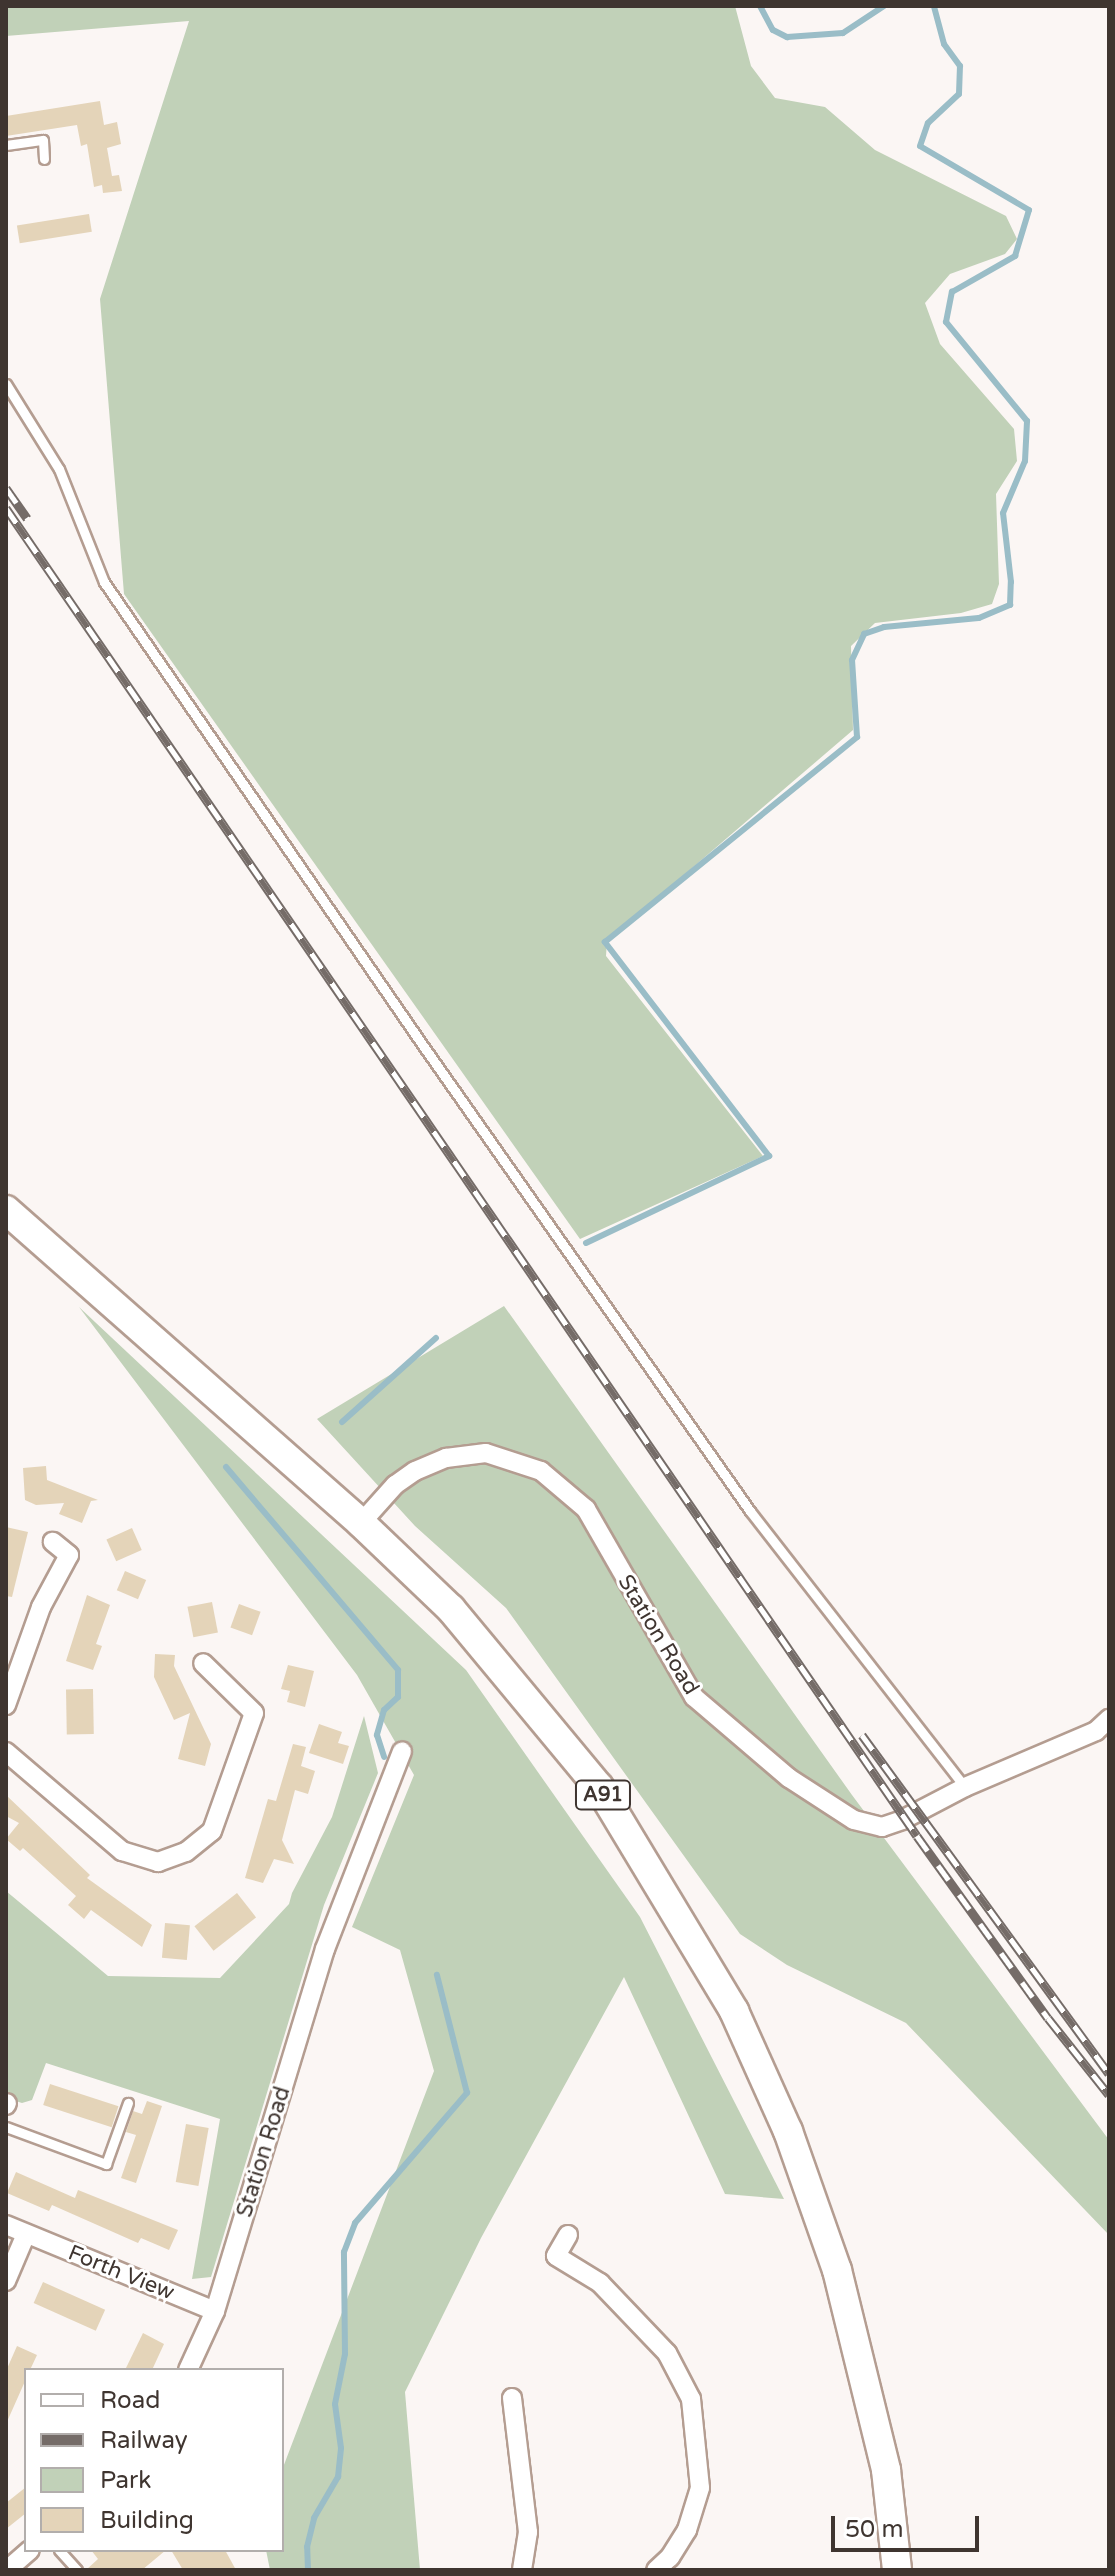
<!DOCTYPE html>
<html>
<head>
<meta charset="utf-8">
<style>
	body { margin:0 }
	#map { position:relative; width:1115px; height:2576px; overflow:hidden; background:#fbf6f4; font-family:"Varela Round",sans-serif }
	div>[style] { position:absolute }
	.green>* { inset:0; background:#c1d1b8 }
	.stream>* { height:6px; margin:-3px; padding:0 3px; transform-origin:3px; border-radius:3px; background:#9abdc7 }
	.building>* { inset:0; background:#e4d4b9; transform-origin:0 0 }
	.roads { filter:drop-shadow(2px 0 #b49d91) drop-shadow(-2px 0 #b49d91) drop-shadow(0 2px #b49d91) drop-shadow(0 -2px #b49d91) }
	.service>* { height:9px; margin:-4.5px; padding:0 4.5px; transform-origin:4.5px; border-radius:4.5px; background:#fff }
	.minor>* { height:18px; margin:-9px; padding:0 9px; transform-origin:9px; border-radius:9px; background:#fff }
	.primary>* { height:28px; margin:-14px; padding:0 14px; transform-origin:14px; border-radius:14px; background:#fff }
	.rail>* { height:9px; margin-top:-4.5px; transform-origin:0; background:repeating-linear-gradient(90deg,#fff 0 18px,#756c68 0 36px); box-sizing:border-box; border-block:2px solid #756c68 }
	span { translate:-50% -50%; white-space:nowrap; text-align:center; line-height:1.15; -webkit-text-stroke:6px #fff; paint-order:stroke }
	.shield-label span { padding:2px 6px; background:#fff; border:2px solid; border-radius:6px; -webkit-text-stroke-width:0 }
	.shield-label { font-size:20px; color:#3f3530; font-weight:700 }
	.street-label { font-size:22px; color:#3f3530 }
	.frame { position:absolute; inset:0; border:8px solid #3f3530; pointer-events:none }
	.legend { position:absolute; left:24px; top:2368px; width:260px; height:184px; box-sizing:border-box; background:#fff; border:2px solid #b2aeac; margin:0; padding:10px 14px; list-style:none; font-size:24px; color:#3f3530 }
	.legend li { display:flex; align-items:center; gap:16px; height:40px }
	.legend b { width:40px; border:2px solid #b2aeac }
	.scale { position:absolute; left:831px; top:2516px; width:148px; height:36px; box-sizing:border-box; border:4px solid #3f3530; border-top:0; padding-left:10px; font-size:24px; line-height:28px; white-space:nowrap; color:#3f3530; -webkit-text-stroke:6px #fff; paint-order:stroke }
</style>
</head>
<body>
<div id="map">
	<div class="green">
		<div style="clip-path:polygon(6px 6px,735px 6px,751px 66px,775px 98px,825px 107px,875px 150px,1006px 216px,1017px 239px,1005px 254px,950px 274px,925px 303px,940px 344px,1014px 429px,1017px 461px,996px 494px,999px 584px,992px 604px,961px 613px,875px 623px,851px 646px,853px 730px,607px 941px,606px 956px,763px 1156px,580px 1239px,124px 594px,100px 299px,189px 21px,6px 36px)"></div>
		<div style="clip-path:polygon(504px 1306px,852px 1795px,1109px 2140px,1109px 2235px,906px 2023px,787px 1965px,740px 1934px,506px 1608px,415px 1526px,317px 1419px)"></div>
		<div style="clip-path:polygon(79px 1307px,466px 1670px,640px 1917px,784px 2199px,725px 2194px,624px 1977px,481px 2238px,405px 2392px,420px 2570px,270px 2570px,266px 2550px,282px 2550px,282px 2470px,434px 2071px,400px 1950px,352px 1927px,414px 1775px,357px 1675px)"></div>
		<div style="clip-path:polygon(364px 1716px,378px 1773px,324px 1905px,211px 2277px,192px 2279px,220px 2119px,46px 2063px,32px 2100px,22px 2103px,6px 2098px,6px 1891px,108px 1976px,220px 1978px,289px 1904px,292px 1893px,332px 1817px)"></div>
	</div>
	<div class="stream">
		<div style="left:760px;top:6px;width:27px;rotate:62deg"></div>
		<div style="left:773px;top:30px;width:16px;rotate:27deg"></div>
		<div style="left:787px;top:37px;width:56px;rotate:-4.1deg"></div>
		<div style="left:843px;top:33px;width:49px;rotate:-33.4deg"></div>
		<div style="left:586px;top:1243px;width:203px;rotate:-25.4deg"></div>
		<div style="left:769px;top:1156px;width:270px;rotate:-127.5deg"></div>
		<div style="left:605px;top:942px;width:325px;rotate:-39.1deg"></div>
		<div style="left:857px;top:737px;width:77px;rotate:-93.7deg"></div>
		<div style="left:852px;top:660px;width:29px;rotate:-65deg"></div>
		<div style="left:864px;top:634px;width:21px;rotate:-19deg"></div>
		<div style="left:884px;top:627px;width:95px;rotate:-5.4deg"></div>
		<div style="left:979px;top:618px;width:34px;rotate:-23deg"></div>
		<div style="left:1010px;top:605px;width:23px;rotate:-88deg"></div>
		<div style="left:1011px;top:582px;width:69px;rotate:-96.6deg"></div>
		<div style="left:1003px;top:513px;width:56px;rotate:-67.1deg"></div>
		<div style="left:1025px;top:461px;width:40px;rotate:-87.1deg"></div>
		<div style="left:1027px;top:421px;width:128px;rotate:-129.3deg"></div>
		<div style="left:946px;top:322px;width:31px;rotate:-79deg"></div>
		<div style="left:952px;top:292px;width:73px;rotate:-29.7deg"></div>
		<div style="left:1015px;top:256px;width:48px;rotate:-73.1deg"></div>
		<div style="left:1029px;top:210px;width:126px;rotate:-149.6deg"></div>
		<div style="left:920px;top:146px;width:24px;rotate:-71deg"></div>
		<div style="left:928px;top:123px;width:42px;rotate:-43.1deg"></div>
		<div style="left:959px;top:94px;width:28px;rotate:-88deg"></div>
		<div style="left:960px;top:66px;width:27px;rotate:-126deg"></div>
		<div style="left:944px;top:44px;width:39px;rotate:-105deg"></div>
		<div style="left:342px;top:1422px;width:126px;rotate:-41.8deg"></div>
		<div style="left:226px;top:1467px;width:266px;rotate:49.7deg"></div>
		<div style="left:398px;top:1670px;width:27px;rotate:90deg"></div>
		<div style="left:398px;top:1697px;width:19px;rotate:137deg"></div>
		<div style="left:384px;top:1710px;width:26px;rotate:106deg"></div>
		<div style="left:377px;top:1735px;width:23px;rotate:72deg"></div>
		<div style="left:308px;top:2570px;width:23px;rotate:-92deg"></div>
		<div style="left:307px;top:2547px;width:30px;rotate:-76deg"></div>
		<div style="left:314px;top:2518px;width:48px;rotate:-59.7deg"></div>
		<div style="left:338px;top:2477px;width:29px;rotate:-84deg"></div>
		<div style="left:341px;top:2448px;width:44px;rotate:-97.8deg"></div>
		<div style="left:335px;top:2404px;width:51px;rotate:-78.7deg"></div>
		<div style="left:345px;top:2354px;width:102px;rotate:-90.6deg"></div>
		<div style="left:344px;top:2252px;width:31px;rotate:-69deg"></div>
		<div style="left:355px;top:2223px;width:172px;rotate:-49.3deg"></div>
		<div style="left:467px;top:2093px;width:122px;rotate:-104.3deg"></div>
	</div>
	<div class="building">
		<div style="clip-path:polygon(100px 101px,104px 125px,117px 122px,121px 144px,107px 148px,112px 176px,119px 175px,122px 191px,103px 193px,102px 185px,94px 187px,87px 144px,81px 146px,77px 125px,6px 136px,6px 116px)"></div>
		<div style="left:89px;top:214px;width:18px;height:73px;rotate:81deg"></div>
		<div style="clip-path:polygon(46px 1466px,47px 1480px,98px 1500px,91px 1501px,82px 1523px,59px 1514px,64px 1503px,36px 1505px,25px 1500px,23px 1468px)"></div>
		<div style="clip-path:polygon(6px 1527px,28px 1532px,12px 1597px,6px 1596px)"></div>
		<div style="left:132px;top:1528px;width:24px;height:28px;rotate:66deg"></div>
		<div style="left:125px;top:1571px;width:23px;height:21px;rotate:23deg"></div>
		<div style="clip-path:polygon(87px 1595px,110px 1605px,96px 1644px,102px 1646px,93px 1670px,66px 1661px)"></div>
		<div style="left:212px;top:1602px;width:31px;height:25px;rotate:79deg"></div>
		<div style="left:239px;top:1604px;width:23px;height:25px;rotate:20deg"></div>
		<div style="clip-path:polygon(155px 1654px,175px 1655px,174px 1666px,211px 1744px,205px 1766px,178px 1759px,190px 1713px,174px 1720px,154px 1677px)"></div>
		<div style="clip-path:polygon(288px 1665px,314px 1671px,305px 1707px,287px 1702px,290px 1691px,281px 1689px)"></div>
		<div style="left:93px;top:1689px;width:45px;height:27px;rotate:89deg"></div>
		<div style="clip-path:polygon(319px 1724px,342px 1732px,338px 1743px,349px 1746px,343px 1764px,309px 1753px)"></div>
		<div style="clip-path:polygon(293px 1744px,306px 1747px,301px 1766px,315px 1771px,308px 1794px,295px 1790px,282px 1840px,294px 1864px,274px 1859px,263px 1883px,245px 1878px,268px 1799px,276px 1801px)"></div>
		<div style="clip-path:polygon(6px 1795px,90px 1875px,87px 1878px,152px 1925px,142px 1947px,91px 1910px,84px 1919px,68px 1905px,76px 1896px,23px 1848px,20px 1851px,6px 1839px,19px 1823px,6px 1816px)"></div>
		<div style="left:237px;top:1893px;width:31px;height:54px;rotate:52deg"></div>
		<div style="left:165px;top:1923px;width:25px;height:35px;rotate:5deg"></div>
		<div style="left:50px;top:2084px;width:72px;height:22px;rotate:18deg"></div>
		<div style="clip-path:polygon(147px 2101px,162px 2106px,136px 2183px,121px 2178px,136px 2135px,126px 2132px,133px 2111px,142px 2114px)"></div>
		<div style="left:186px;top:2124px;width:23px;height:59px;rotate:10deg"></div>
		<div style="clip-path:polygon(16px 2172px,75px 2198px,78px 2190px,178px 2230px,169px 2250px,141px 2238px,138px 2243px,52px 2205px,49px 2211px,7px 2193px)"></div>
		<div style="left:43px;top:2282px;width:68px;height:23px;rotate:24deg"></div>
		<div style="clip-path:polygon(143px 2333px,164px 2344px,152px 2370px,125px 2370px)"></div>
		<div style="clip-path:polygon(17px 2346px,37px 2355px,30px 2370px,26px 2370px,26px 2379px,6px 2424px,6px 2371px)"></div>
		<div style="clip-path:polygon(26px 2487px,26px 2513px,6px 2529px,6px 2503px)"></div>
		<div style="clip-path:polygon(91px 2550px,166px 2550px,142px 2570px,86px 2570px,98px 2559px)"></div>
		<div style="clip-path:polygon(171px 2550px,225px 2550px,236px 2570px,183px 2570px)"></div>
	</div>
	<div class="roads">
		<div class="service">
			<div style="left:6px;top:145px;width:37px;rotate:-8deg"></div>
			<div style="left:43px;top:140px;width:19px;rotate:87deg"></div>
			<div style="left:6px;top:384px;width:100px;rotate:58.1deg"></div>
			<div style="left:59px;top:469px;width:122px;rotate:68.3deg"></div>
			<div style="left:104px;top:582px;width:564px;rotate:55.47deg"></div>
			<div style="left:424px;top:1047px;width:567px;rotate:54.91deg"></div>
			<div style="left:750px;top:1511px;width:350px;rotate:52.1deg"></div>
			<div style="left:6px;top:2127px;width:107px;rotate:20.3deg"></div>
			<div style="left:106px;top:2164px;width:65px;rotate:-70.2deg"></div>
			<div style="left:59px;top:2550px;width:27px;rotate:48deg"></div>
		</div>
		<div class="minor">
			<div style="left:361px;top:1523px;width:51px;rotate:-48.2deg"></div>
			<div style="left:395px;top:1485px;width:24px;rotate:-35deg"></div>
			<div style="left:415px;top:1471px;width:34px;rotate:-23deg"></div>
			<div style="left:446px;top:1458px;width:40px;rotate:-7.1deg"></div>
			<div style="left:486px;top:1453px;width:58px;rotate:18.1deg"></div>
			<div style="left:541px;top:1471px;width:59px;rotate:40.2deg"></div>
			<div style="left:586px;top:1509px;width:217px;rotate:60.1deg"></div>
			<div style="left:694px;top:1697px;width:125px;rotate:40.5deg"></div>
			<div style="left:789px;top:1778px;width:77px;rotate:32.9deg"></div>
			<div style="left:854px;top:1820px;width:29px;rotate:14deg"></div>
			<div style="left:882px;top:1827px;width:21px;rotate:-19deg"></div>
			<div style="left:902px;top:1820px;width:71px;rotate:-27.6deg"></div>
			<div style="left:965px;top:1787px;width:142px;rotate:-23.1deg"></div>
			<div style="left:1096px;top:1731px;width:18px;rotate:-43deg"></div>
			<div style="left:6px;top:1705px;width:104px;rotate:-70.3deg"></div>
			<div style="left:41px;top:1607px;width:59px;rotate:-61.7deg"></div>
			<div style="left:69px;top:1555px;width:21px;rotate:-141deg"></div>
			<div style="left:6px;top:1752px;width:153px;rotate:40.5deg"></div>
			<div style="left:122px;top:1851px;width:38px;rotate:17deg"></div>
			<div style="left:158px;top:1862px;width:30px;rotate:-20deg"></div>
			<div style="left:186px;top:1852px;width:33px;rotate:-39deg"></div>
			<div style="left:212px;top:1831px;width:125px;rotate:-70.4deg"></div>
			<div style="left:254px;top:1713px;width:71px;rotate:-135.6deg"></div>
			<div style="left:6px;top:2105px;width:2px;rotate:-63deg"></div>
			<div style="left:6px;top:2225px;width:226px;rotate:22.4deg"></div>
			<div style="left:568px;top:2235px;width:24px;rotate:120deg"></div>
			<div style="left:556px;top:2256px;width:52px;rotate:31.5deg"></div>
			<div style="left:600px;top:2283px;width:97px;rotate:46.3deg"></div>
			<div style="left:667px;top:2353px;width:52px;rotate:62.4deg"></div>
			<div style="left:691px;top:2399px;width:89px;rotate:84.2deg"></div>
			<div style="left:700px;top:2488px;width:44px;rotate:107.2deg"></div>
			<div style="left:687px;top:2530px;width:32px;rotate:122deg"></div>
			<div style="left:670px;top:2557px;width:19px;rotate:137deg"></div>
			<div style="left:6px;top:2281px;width:51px;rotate:-66.9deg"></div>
			<div style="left:188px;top:2370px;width:65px;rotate:-65.4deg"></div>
			<div style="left:215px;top:2311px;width:378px;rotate:-73.1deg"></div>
			<div style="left:325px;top:1949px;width:212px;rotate:-68.7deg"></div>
			<div style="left:512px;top:2398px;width:135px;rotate:83.2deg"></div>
			<div style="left:528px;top:2532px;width:38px;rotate:99deg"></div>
			<div style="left:7px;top:2570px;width:30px;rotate:-41deg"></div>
		</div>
		<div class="primary">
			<div style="left:6px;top:1210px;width:473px;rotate:41.4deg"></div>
			<div style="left:361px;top:1523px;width:124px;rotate:43.7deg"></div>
			<div style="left:451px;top:1609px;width:231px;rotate:50.3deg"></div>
			<div style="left:599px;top:1787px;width:262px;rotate:58.9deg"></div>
			<div style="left:734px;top:2011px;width:132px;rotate:65.8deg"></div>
			<div style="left:788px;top:2131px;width:147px;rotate:70.6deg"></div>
			<div style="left:837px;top:2270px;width:206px;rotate:76.2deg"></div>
			<div style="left:886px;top:2470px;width:101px;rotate:83.7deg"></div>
		</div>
	</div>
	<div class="rail">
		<div style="left:6px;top:488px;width:37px;rotate:55deg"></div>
		<div style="left:6px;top:508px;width:1610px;rotate:55.55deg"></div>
		<div style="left:917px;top:1836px;width:224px;rotate:54.3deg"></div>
		<div style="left:1048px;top:2018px;width:98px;rotate:51.6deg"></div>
		<div style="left:862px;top:1735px;width:419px;rotate:53.9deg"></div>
	</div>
	<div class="shield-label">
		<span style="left:603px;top:1795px">A91</span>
	</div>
	<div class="street-label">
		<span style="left:658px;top:1635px;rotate:59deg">Station Road</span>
		<span style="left:264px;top:2152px;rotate:-73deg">Station Road</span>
		<span style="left:121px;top:2273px;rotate:22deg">Forth View</span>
	</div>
	<div class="frame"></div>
	<ul class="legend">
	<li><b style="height:10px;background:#fff"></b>Road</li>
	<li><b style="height:10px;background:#756c68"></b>Railway</li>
	<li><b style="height:22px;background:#c1d1b8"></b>Park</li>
	<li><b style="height:22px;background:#e4d4b9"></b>Building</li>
	</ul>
	<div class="scale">50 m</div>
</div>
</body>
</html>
